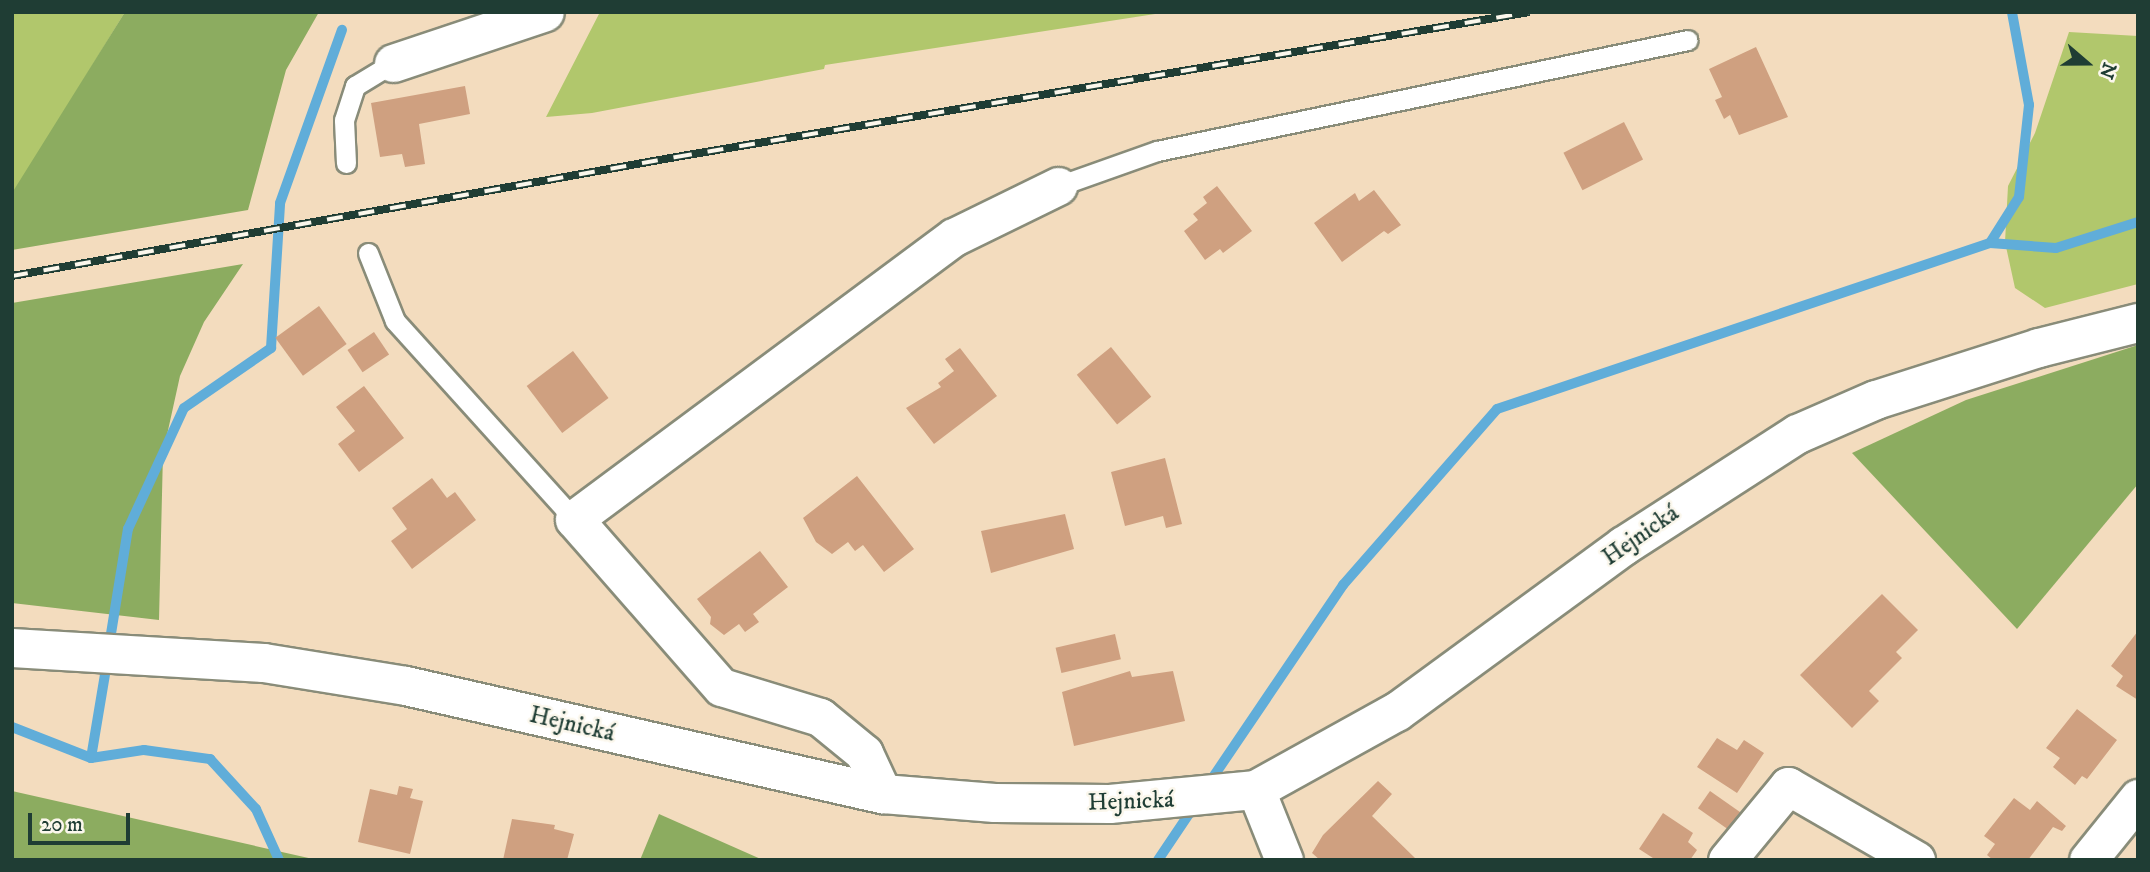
<!DOCTYPE html>
<html>
<head>
<meta charset="utf-8">
<style>
	body { margin:0 }
	#map { position:relative; width:2150px; height:872px; overflow:hidden; background:#f3dcbe; font-family:"IM FELL DW Pica",serif }
	div>[style] { position:absolute }
	.green>* { inset:0; background:#b1c76c }
	.forest>* { inset:0; background:#8cac60 }
	.stream>* { height:10px; margin:-5px; padding:0 5px; transform-origin:5px; border-radius:5px; background:#60add9 }
	.building>* { inset:0; background:#cfa080; transform-origin:0 0 }
	.roads { filter:drop-shadow(2px 0 #898c79) drop-shadow(-2px 0 #898c79) drop-shadow(0 2px #898c79) drop-shadow(0 -2px #898c79) }
	.service>* { height:19px; margin:-9.5px; padding:0 9.5px; transform-origin:9.5px; border-radius:9.5px; background:#fff }
	.minor>* { height:37px; margin:-18.5px; padding:0 18.5px; transform-origin:18.5px; border-radius:18.5px; background:#fff }
	.secondary>* { height:38px; margin:-19px; padding:0 19px; transform-origin:19px; border-radius:19px; background:#fff }
	.rail>* { height:8px; margin-top:-4px; transform-origin:0; background:repeating-linear-gradient(90deg,#fbf7ec 0 16px,#1f3d34 0 32px); box-sizing:border-box; border-block:2px solid #1f3d34 }
	span { translate:-50% -50%; white-space:nowrap; text-align:center; line-height:1.15; -webkit-text-stroke:5px #fbf7ec; paint-order:stroke }
	.street-label { font-size:24px; color:#1f3d34 }
	.frame { position:absolute; inset:0; border:14px solid #1f3d34; pointer-events:none }
	.north { position:absolute; left:2052px; top:28px; width:70px; height:70px; -webkit-text-stroke:5px #fbf7ec; paint-order:stroke; rotate:110deg; font-size:19px; font-weight:700; line-height:28px; text-align:center; color:#1f3d34 }
	.north::after { content:''; display:block; margin:auto; width:24px; height:32px; background:#1f3d34; clip-path:polygon(50% 0,100% 100%,50% 72%,0 100%) }
	.scale { position:absolute; left:28px; top:813px; width:102px; height:32px; box-sizing:border-box; border:4px solid #1f3d34; border-top:0; padding-left:9px; font-size:21px; line-height:24px; white-space:nowrap; color:#1f3d34; -webkit-text-stroke:5px #fbf7ec; paint-order:stroke }
</style>
</head>
<body>
<div id="map">
	<div class="green">
		<div style="clip-path:polygon(12px 12px,125px 12px,14px 193px,12px 193px)"></div>
		<div style="clip-path:polygon(600px 12px,1168px 12px,825px 65px,824px 69px,592px 113px,546px 117px)"></div>
		<div style="clip-path:polygon(2069px 32px,2138px 36px,2138px 284px,2045px 308px,2015px 288px,2005px 242px,2008px 186px,2035px 133px)"></div>
	</div>
	<div class="forest">
		<div style="clip-path:polygon(125px 12px,319px 12px,286px 70px,248px 210px,12px 250px,12px 193px)"></div>
		<div style="clip-path:polygon(243px 264px,204px 322px,180px 376px,163px 453px,159px 620px,12px 603px,12px 303px)"></div>
		<div style="clip-path:polygon(2138px 345px,2138px 484px,2017px 629px,1852px 453px,1966px 400px)"></div>
		<div style="clip-path:polygon(12px 791px,313px 859px,314px 860px,12px 860px)"></div>
		<div style="clip-path:polygon(659px 814px,763px 860px,640px 860px)"></div>
	</div>
	<div class="stream">
		<div style="left:1990px;top:243px;width:54px;rotate:-57.8deg"></div>
		<div style="left:2019px;top:197px;width:93px;rotate:-83.8deg"></div>
		<div style="left:2029px;top:105px;width:95px;rotate:-100.4deg"></div>
		<div style="left:109px;top:646px;width:119px;rotate:-80.8deg"></div>
		<div style="left:128px;top:529px;width:133px;rotate:-65.2deg"></div>
		<div style="left:184px;top:408px;width:106px;rotate:-34.6deg"></div>
		<div style="left:271px;top:348px;width:145px;rotate:-86.4deg"></div>
		<div style="left:280px;top:203px;width:184px;rotate:-70.3deg"></div>
		<div style="left:12px;top:727px;width:85px;rotate:21.4deg"></div>
		<div style="left:91px;top:758px;width:54px;rotate:-8.6deg"></div>
		<div style="left:144px;top:750px;width:67px;rotate:7.8deg"></div>
		<div style="left:210px;top:759px;width:68px;rotate:47.4deg"></div>
		<div style="left:256px;top:809px;width:56px;rotate:65.7deg"></div>
		<div style="left:91px;top:758px;width:97px;rotate:-80.5deg"></div>
		<div style="left:1207px;top:786px;width:243px;rotate:-55.9deg"></div>
		<div style="left:1343px;top:585px;width:234px;rotate:-48.8deg"></div>
		<div style="left:1497px;top:409px;width:520px;rotate:-18.61deg"></div>
		<div style="left:1990px;top:243px;width:66px;rotate:4.3deg"></div>
		<div style="left:2056px;top:248px;width:86px;rotate:-17.6deg"></div>
		<div style="left:1158px;top:860px;width:66px;rotate:-56.1deg"></div>
	</div>
	<div class="building">
		<div style="clip-path:polygon(1756px 47px,1788px 117px,1739px 135px,1730px 115px,1724px 119px,1715px 100px,1722px 97px,1709px 69px)"></div>
		<div style="clip-path:polygon(465px 86px,470px 114px,419px 124px,425px 164px,405px 167px,402px 154px,380px 157px,371px 103px)"></div>
		<div style="left:1624px;top:122px;width:42px;height:68px;rotate:63deg"></div>
		<div style="clip-path:polygon(1217px 186px,1252px 231px,1223px 253px,1220px 249px,1205px 260px,1184px 231px,1198px 220px,1193px 214px,1207px 203px,1203px 197px)"></div>
		<div style="clip-path:polygon(1374px 190px,1401px 225px,1388px 234px,1384px 231px,1342px 262px,1314px 223px,1355px 193px,1359px 201px)"></div>
		<div style="left:319px;top:306px;width:47px;height:54px;rotate:54deg"></div>
		<div style="left:374px;top:332px;width:27px;height:32px;rotate:56deg"></div>
		<div style="left:1111px;top:347px;width:64px;height:44px;rotate:51deg"></div>
		<div style="clip-path:polygon(960px 348px,997px 396px,934px 444px,906px 408px,941px 387px,938px 383px,954px 371px,945px 359px)"></div>
		<div style="left:573px;top:351px;width:59px;height:58px;rotate:53deg"></div>
		<div style="clip-path:polygon(364px 386px,404px 438px,359px 472px,338px 444px,355px 431px,336px 407px)"></div>
		<div style="clip-path:polygon(1165px 458px,1182px 524px,1166px 528px,1163px 516px,1125px 526px,1111px 472px)"></div>
		<div style="clip-path:polygon(857px 476px,914px 549px,884px 572px,863px 545px,855px 551px,848px 542px,832px 554px,816px 542px,803px 518px)"></div>
		<div style="clip-path:polygon(432px 478px,447px 498px,455px 492px,476px 520px,412px 569px,391px 541px,407px 529px,392px 508px)"></div>
		<div style="clip-path:polygon(1065px 514px,1074px 549px,991px 573px,981px 531px)"></div>
		<div style="clip-path:polygon(760px 551px,788px 587px,753px 614px,759px 622px,745px 632px,739px 624px,724px 635px,710px 624px,711px 617px,697px 599px)"></div>
		<div style="clip-path:polygon(1882px 594px,1918px 630px,1896px 652px,1902px 658px,1869px 691px,1879px 701px,1852px 728px,1800px 675px)"></div>
		<div style="clip-path:polygon(2138px 631px,2138px 700px,2116px 686px,2123px 676px,2111px 666px)"></div>
		<div style="left:1115px;top:634px;width:26px;height:61px;rotate:77deg"></div>
		<div style="clip-path:polygon(1130px 671px,1132px 677px,1173px 671px,1185px 721px,1074px 746px,1062px 692px)"></div>
		<div style="clip-path:polygon(2077px 709px,2117px 740px,2087px 779px,2082px 776px,2075px 785px,2053px 767px,2060px 758px,2046px 748px)"></div>
		<div style="clip-path:polygon(1717px 738px,1737px 750px,1744px 740px,1764px 753px,1737px 793px,1697px 767px)"></div>
		<div style="clip-path:polygon(1378px 781px,1392px 794px,1372px 816px,1415px 858px,1320px 860px,1312px 853px,1323px 835px)"></div>
		<div style="clip-path:polygon(399px 786px,413px 789px,410px 798px,423px 801px,410px 854px,358px 842px,370px 789px,397px 795px)"></div>
		<div style="left:1710px;top:791px;width:37px;height:21px;rotate:35deg"></div>
		<div style="clip-path:polygon(2014px 798px,2030px 810px,2037px 801px,2066px 826px,2062px 831px,2053px 827px,2028px 860px,1993px 860px,1987px 855px,1995px 844px,1984px 836px)"></div>
		<div style="clip-path:polygon(1663px 813px,1693px 833px,1688px 842px,1697px 850px,1690px 860px,1656px 860px,1639px 849px)"></div>
		<div style="clip-path:polygon(512px 819px,555px 825px,554px 829px,574px 834px,567px 860px,503px 860px)"></div>
	</div>
	<div class="roads">
		<div class="service">
			<div style="left:346px;top:163px;width:43px;rotate:-92.7deg"></div>
			<div style="left:344px;top:120px;width:36px;rotate:-72deg"></div>
			<div style="left:355px;top:86px;width:44px;rotate:-31.2deg"></div>
			<div style="left:1058px;top:186px;width:105px;rotate:-19.5deg"></div>
			<div style="left:1157px;top:151px;width:542px;rotate:-11.81deg"></div>
			<div style="left:368px;top:253px;width:73px;rotate:68.3deg"></div>
			<div style="left:395px;top:321px;width:267px;rotate:47.9deg"></div>
		</div>
		<div class="minor">
			<div style="left:393px;top:63px;width:160px;rotate:-18.5deg"></div>
			<div style="left:1256px;top:790px;width:75px;rotate:68.2deg"></div>
			<div style="left:883px;top:794px;width:45px;rotate:-114.9deg"></div>
			<div style="left:864px;top:753px;width:57px;rotate:-140.7deg"></div>
			<div style="left:820px;top:717px;width:103px;rotate:-163.1deg"></div>
			<div style="left:721px;top:687px;width:223px;rotate:-131.2deg"></div>
			<div style="left:574px;top:519px;width:473px;rotate:-36.6deg"></div>
			<div style="left:954px;top:237px;width:116px;rotate:-26.1deg"></div>
			<div style="left:1727px;top:860px;width:96px;rotate:-50.5deg"></div>
			<div style="left:1788px;top:786px;width:148px;rotate:30deg"></div>
			<div style="left:2088px;top:860px;width:80px;rotate:-51.1deg"></div>
		</div>
		<div class="secondary">
			<div style="left:12px;top:648px;width:252px;rotate:3.4deg"></div>
			<div style="left:264px;top:663px;width:144px;rotate:9.2deg"></div>
			<div style="left:406px;top:686px;width:489px;rotate:12.8deg"></div>
			<div style="left:883px;top:794px;width:112px;rotate:4.6deg"></div>
			<div style="left:995px;top:803px;width:115px;rotate:0.5deg"></div>
			<div style="left:1110px;top:804px;width:147px;rotate:-5.5deg"></div>
			<div style="left:1256px;top:790px;width:161px;rotate:-29deg"></div>
			<div style="left:1397px;top:712px;width:281px;rotate:-36.2deg"></div>
			<div style="left:1624px;top:546px;width:207px;rotate:-32.8deg"></div>
			<div style="left:1798px;top:434px;width:85px;rotate:-23.6deg"></div>
			<div style="left:1876px;top:400px;width:171px;rotate:-17.7deg"></div>
			<div style="left:2039px;top:348px;width:102px;rotate:-14.2deg"></div>
		</div>
	</div>
	<div class="rail">
		<div style="left:12px;top:276px;width:675px;rotate:-10.16deg"></div>
		<div style="left:676px;top:157px;width:866px;rotate:-9.64deg"></div>
	</div>
	<div class="street-label">
		<span style="left:1641px;top:536px;rotate:-35deg">Hejnická</span>
		<span style="left:572px;top:725px;rotate:13deg">Hejnická</span>
		<span style="left:1131px;top:802px;rotate:-2deg">Hejnická</span>
	</div>
	<div class="frame"></div>
	<div class="north">N</div>
	<div class="scale">20 m</div>
</div>
</body>
</html>
